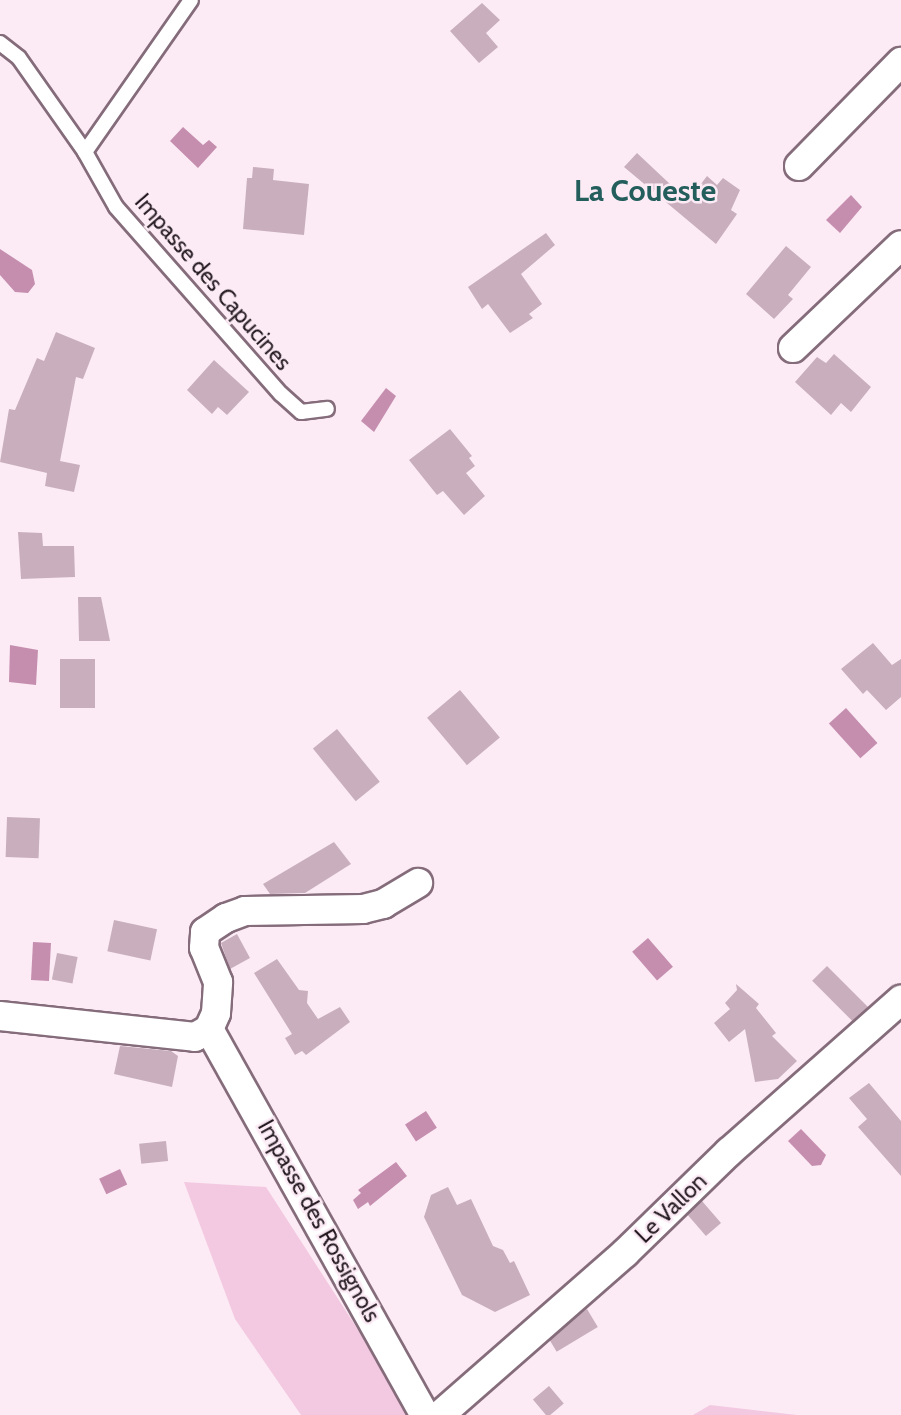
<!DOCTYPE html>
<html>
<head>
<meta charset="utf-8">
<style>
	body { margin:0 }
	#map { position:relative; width:901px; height:1415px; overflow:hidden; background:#fcebf5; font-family:Cabin,sans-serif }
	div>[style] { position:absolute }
	.green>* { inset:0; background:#f3c9e1 }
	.water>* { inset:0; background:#c58eaf; transform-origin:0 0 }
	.building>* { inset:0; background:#c9afbe; transform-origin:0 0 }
	.roads { filter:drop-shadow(2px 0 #856c7b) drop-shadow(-2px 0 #856c7b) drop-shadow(0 2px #856c7b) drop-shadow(0 -2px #856c7b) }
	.service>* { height:14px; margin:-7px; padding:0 7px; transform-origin:7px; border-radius:7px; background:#fff }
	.minor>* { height:28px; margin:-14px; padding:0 14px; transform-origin:14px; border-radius:14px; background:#fff }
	span { translate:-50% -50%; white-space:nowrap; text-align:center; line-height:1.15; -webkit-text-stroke:5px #fcebf5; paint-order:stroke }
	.street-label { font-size:23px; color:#241a20 }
	.district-label { font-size:30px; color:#235e5c; font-weight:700 }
</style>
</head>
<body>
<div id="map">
	<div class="green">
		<div style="clip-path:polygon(184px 1182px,266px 1187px,413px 1415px,301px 1415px,235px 1319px)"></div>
		<div style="clip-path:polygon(710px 1405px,797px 1415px,693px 1415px)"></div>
	</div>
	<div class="water">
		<div style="clip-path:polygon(183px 127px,203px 145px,209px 140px,217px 147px,198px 168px,170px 141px)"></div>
		<div style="clip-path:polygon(851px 195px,862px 207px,840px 233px,826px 220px)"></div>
		<div style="clip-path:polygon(0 249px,32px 270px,35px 284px,28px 293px,15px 292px,0 275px)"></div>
		<div style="clip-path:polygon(386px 388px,396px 396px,374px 432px,361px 421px)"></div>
		<div style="clip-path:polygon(10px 645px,38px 650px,36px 685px,9px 682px)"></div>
		<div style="left:846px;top:708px;width:47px;height:23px;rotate:48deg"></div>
		<div style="left:648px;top:938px;width:38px;height:21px;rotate:49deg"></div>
		<div style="left:33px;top:942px;width:18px;height:38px;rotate:3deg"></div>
		<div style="left:426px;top:1111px;width:20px;height:25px;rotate:57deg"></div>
		<div style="clip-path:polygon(801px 1129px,826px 1155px,821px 1165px,812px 1166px,788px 1141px)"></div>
		<div style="clip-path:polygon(396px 1162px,407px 1176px,370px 1206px,368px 1202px,358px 1209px,353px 1200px,361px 1193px,358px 1190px)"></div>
		<div style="left:120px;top:1169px;width:17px;height:23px;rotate:65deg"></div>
	</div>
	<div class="building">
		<div style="clip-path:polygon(482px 3px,500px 20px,486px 33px,498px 47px,479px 63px,450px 31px)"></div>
		<div style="clip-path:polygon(637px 153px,688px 201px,707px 176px,717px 185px,723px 178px,740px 190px,731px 210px,737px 214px,716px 244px,624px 167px)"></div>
		<div style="clip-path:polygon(253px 167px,274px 169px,273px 180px,309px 184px,304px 235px,243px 229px,247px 178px,252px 178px)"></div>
		<div style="clip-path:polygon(546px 233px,555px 245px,521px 274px,542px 304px,529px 314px,533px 318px,510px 333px,488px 304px,482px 309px,468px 287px)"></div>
		<div style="clip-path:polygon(786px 246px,811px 267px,788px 295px,793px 299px,774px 319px,746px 294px)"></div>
		<div style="clip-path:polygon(56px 332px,95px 348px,83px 379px,76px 377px,60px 461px,80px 465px,74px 492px,45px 486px,47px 473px,0 462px,9px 409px,15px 410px,37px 358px,44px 361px)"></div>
		<div style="clip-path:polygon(834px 354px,871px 387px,851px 412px,841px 403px,831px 415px,795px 382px,817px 357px,826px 363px)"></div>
		<div style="clip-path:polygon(214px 360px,249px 392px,227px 415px,218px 407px,212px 414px,187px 390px)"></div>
		<div style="clip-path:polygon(450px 429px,472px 456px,469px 458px,475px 466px,466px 473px,485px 496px,464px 515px,443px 491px,437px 495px,409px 460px)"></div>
		<div style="clip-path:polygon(18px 532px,42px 533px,43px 546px,74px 546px,75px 577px,21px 579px)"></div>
		<div style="clip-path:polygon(78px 597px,101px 597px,110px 641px,79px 641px)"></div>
		<div style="clip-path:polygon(873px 643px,892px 665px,901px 659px,901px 697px,886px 710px,867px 690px,863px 694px,841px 669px)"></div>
		<div style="left:60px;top:659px;width:35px;height:49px"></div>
		<div style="left:460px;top:690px;width:62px;height:43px;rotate:50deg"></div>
		<div style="left:337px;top:729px;width:68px;height:31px;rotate:51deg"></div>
		<div style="left:7px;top:817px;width:33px;height:40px;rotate:2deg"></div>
		<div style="clip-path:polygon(334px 842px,351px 864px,305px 893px,270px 894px,263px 884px)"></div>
		<div style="left:114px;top:920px;width:44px;height:32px;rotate:12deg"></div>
		<div style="clip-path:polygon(237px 934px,250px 958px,230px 969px,221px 943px)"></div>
		<div style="left:57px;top:953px;width:21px;height:27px;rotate:11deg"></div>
		<div style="clip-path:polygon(277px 959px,299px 990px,308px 991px,307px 1003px,318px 1019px,340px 1007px,350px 1022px,306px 1055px,302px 1051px,295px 1055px,285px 1038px,292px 1034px,254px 973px)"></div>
		<div style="left:827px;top:966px;width:58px;height:21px;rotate:45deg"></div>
		<div style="clip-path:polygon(736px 984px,759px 1004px,756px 1008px,776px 1033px,772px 1036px,797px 1061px,778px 1079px,755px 1082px,745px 1029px,729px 1042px,714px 1023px,730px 1009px,725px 1003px,737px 990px)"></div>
		<div style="clip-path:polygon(120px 1046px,171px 1051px,178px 1056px,172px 1087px,114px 1074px)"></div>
		<div style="clip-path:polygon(869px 1083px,901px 1121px,901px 1176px,858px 1127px,867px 1119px,849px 1098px)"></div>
		<div style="left:166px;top:1141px;width:20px;height:27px;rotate:84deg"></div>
		<div style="clip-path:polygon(448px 1187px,457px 1205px,471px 1199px,493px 1246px,503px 1250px,510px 1263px,514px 1261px,530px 1295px,495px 1312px,462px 1295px,424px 1217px,431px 1195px)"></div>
		<div style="left:702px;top:1201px;width:29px;height:20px;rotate:49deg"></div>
		<div style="left:587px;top:1309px;width:21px;height:48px;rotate:59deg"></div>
		<div style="left:549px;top:1386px;width:23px;height:21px;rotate:50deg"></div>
	</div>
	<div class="roads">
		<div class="service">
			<div style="left:0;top:43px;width:24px;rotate:38deg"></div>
			<div style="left:19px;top:58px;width:115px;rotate:54.9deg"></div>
			<div style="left:85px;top:152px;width:63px;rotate:60.6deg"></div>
			<div style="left:116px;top:207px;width:249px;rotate:48.6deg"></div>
			<div style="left:281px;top:394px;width:27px;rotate:42deg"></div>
			<div style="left:301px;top:412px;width:26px;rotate:-7deg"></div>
			<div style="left:85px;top:152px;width:185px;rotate:-55.1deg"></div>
		</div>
		<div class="minor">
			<div style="left:799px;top:166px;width:146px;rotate:-45.6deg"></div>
			<div style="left:793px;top:348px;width:149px;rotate:-43.6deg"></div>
			<div style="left:0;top:1016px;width:196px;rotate:6.1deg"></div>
			<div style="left:195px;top:1037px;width:16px;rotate:-30deg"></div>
			<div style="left:209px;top:1029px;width:17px;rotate:-66deg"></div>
			<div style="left:216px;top:1013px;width:31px;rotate:-86deg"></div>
			<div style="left:218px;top:982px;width:37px;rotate:-112deg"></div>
			<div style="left:204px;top:948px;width:16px;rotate:-86deg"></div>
			<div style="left:205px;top:932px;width:25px;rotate:-34deg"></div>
			<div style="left:226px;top:918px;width:20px;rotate:-20deg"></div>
			<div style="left:245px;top:911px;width:118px;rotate:-1deg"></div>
			<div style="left:363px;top:909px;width:21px;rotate:-14deg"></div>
			<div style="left:383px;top:904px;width:41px;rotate:-31deg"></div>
			<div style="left:209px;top:1029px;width:442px;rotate:60.8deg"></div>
			<div style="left:440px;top:1415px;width:246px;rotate:-41.2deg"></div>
			<div style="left:625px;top:1253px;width:145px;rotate:-44.2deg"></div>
			<div style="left:729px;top:1152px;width:230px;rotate:-41.5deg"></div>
		</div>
	</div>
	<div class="street-label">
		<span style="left:213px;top:282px;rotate:49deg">Impasse des Capucines</span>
		<span style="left:671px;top:1208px;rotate:-44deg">Le Vallon</span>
		<span style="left:319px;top:1221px;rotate:61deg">Impasse des Rossignols</span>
	</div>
	<div class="district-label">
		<span style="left:645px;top:191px">La Coueste</span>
	</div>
</div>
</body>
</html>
